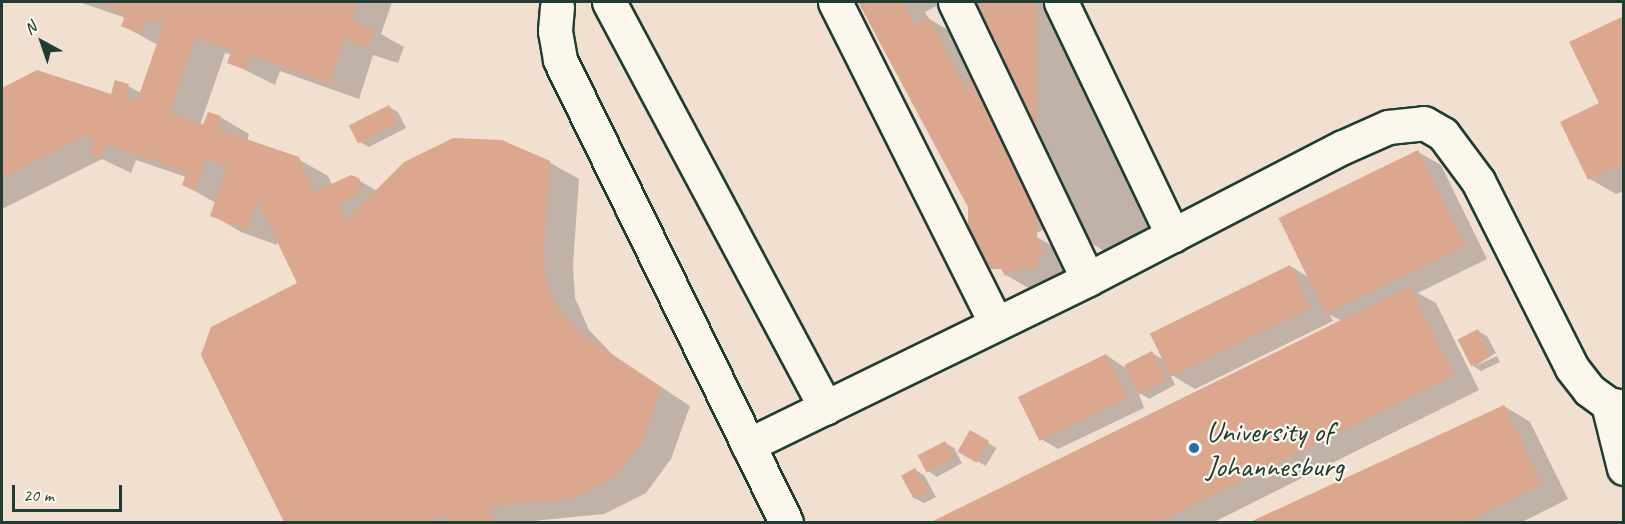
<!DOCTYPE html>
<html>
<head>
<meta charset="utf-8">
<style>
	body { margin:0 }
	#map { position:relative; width:1625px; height:524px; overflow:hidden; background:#fbf7ec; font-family:Caveat,sans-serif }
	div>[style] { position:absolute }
	.built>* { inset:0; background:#f1dfd0; transform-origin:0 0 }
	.shadow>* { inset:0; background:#0003; transform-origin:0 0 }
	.building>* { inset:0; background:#dba78f; transform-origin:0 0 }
	.roads { filter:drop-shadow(2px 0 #1f3d34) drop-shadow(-2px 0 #1f3d34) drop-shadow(0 2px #1f3d34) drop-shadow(0 -2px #1f3d34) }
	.minor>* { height:33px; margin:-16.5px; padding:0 16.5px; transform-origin:16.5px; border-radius:16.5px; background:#fbf7ec }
	.dots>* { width:16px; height:16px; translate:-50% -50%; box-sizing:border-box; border:3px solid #fbf7ec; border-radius:50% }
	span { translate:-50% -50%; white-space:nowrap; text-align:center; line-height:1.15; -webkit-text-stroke:4.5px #fbf7ec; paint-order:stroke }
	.poi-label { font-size:30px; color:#1f3d34 }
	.left { translate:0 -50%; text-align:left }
	.frame { position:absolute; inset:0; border:3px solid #1f3d34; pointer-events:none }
	.north { position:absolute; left:12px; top:12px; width:60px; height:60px; -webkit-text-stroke:4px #fbf7ec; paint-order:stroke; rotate:320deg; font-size:16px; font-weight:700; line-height:24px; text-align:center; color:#1f3d34 }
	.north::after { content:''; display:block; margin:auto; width:21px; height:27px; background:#1f3d34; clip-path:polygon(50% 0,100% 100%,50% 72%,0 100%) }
	.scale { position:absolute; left:12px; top:485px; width:110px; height:27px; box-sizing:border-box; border:3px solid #1f3d34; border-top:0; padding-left:8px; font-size:18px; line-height:21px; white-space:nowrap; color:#1f3d34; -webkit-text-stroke:4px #fbf7ec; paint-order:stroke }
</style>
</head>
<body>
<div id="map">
	<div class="built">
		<div style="left:2px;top:2px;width:1621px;height:520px"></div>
	</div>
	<div class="shadow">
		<div style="clip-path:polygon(79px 2px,392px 2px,381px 34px,404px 47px,398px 63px,373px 55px,359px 99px,280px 71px,275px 85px,229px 62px,232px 55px,225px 53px,200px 125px,220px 117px,249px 134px,247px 141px,298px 159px,328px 176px,332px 185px,358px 180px,377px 191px,549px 162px,579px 179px,573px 265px,575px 298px,589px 330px,613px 355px,690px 406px,671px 459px,646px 493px,604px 514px,522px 522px,285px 522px,202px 355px,299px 283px,278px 240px,277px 245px,241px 232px,212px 215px,216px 203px,184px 185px,186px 177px,136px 160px,131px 173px,102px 159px,2px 209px,2px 89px,37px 71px,112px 96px,128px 86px,141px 93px,158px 45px,123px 26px,126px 18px)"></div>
		<div style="clip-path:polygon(860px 2px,944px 2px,925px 12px,929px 19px,955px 34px,1055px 223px,1033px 235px,1060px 250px,1070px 270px,1032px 290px,1006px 275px)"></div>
		<div style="clip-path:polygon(969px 2px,1055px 2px,1166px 230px,1113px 256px,1087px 241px)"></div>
		<div style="clip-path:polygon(1624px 17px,1624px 191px,1616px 194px,1590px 179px,1601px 104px)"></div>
		<div style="clip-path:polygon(389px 107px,398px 112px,406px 128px,369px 147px,360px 142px)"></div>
		<div style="clip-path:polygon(1418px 152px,1441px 165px,1487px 259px,1418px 293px,1436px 303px,1479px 390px,1214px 522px,935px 522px,1342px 321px,1330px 315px,1333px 321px,1195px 389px,1170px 374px,1175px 385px,1149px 399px,1140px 393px,1134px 381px,1144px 408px,1058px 449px,1041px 439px,1106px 355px,1124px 367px,1152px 353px,1164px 360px,1290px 266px,1310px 278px)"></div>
		<div style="clip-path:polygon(1478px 331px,1487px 336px,1496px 353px,1475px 366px,1497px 356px,1500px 362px,1481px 371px,1472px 365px)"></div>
		<div style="clip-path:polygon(1504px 406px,1530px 422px,1568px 499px,1522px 522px,1253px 522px)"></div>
		<div style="left:970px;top:432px;width:31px;height:21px;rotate:31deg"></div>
		<div style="clip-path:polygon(945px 443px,954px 448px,962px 463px,937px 477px,928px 471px)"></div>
		<div style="clip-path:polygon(915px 470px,924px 475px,936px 497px,924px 503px,914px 498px)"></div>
	</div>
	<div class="building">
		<div style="clip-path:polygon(95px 2px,357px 2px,351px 20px,375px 29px,368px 47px,344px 39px,329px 84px,251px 55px,246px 70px,227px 63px,232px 50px,196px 37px,169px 113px,203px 125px,208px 112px,221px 116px,217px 129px,299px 157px,314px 192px,351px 175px,359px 178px,362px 186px,359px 193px,339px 204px,346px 220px,404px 162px,453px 138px,502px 140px,550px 161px,544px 247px,546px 280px,560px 312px,584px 336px,661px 387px,642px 442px,616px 476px,574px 498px,488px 507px,496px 522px,455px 522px,448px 520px,445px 514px,427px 522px,284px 522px,201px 355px,211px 327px,297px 283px,257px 200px,247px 230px,210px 216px,227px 166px,206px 159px,195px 191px,182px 185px,187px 172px,106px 144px,101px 158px,89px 154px,94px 139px,85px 136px,2px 178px,2px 88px,37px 70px,111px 94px,115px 80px,129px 84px,125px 98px,137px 101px,164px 23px,147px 18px,141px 34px,121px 26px,126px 13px)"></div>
		<div style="clip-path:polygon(858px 2px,902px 2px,915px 25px,928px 17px,1030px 207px,1008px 219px,1020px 240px,1034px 233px,1045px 254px,1005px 276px)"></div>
		<div style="left:968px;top:2px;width:69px;height:267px"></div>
		<div style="clip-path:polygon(1624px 16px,1624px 163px,1588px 180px,1560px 122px,1599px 103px,1569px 42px)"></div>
		<div style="left:389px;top:105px;width:20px;height:45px;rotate:63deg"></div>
		<div style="left:1418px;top:150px;width:107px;height:155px;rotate:64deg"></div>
		<div style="left:1290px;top:265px;width:48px;height:156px;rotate:64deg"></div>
		<div style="clip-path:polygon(1410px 286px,1454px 375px,1158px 522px,931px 522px)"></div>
		<div style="left:1478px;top:329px;width:30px;height:23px;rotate:63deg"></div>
		<div style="left:1152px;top:351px;width:33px;height:31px;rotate:63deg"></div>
		<div style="left:1106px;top:354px;width:49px;height:98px;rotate:64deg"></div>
		<div style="clip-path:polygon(1504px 405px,1542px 484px,1467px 522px,1250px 522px)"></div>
		<div style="left:970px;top:430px;width:22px;height:25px;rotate:30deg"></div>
		<div style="left:945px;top:441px;width:19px;height:31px;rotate:62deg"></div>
		<div style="left:915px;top:468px;width:26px;height:16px;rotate:61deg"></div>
	</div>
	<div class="roads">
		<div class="minor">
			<div style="left:609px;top:2px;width:460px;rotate:61.9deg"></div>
			<div style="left:835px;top:2px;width:359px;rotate:63.4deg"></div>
			<div style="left:955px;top:2px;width:307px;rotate:64.4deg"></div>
			<div style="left:1061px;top:2px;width:259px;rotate:64.4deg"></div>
			<div style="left:557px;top:7px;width:24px;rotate:95deg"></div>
			<div style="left:555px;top:31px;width:29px;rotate:80deg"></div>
			<div style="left:560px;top:60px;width:514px;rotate:63.93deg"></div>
			<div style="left:1608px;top:404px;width:66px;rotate:76deg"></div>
			<div style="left:748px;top:445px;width:378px;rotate:-26deg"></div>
			<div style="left:1088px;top:279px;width:287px;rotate:-27.4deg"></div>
			<div style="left:1343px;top:147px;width:49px;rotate:-24deg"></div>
			<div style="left:1388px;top:127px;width:36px;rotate:-6deg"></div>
			<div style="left:1424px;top:123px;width:22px;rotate:30deg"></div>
			<div style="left:1443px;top:134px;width:59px;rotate:53.3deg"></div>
			<div style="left:1478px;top:181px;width:209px;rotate:63.3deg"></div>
			<div style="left:1572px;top:368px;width:28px;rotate:52deg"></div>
			<div style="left:1589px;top:390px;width:24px;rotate:36deg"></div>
			<div style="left:1608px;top:404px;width:16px;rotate:11deg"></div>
		</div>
	</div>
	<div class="dots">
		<div style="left:1194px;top:448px;background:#1f6fb2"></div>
	</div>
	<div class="poi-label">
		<span class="left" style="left:1206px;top:448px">University of<br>Johannesburg</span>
	</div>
	<div class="frame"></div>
	<div class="north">N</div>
	<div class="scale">20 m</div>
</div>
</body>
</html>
